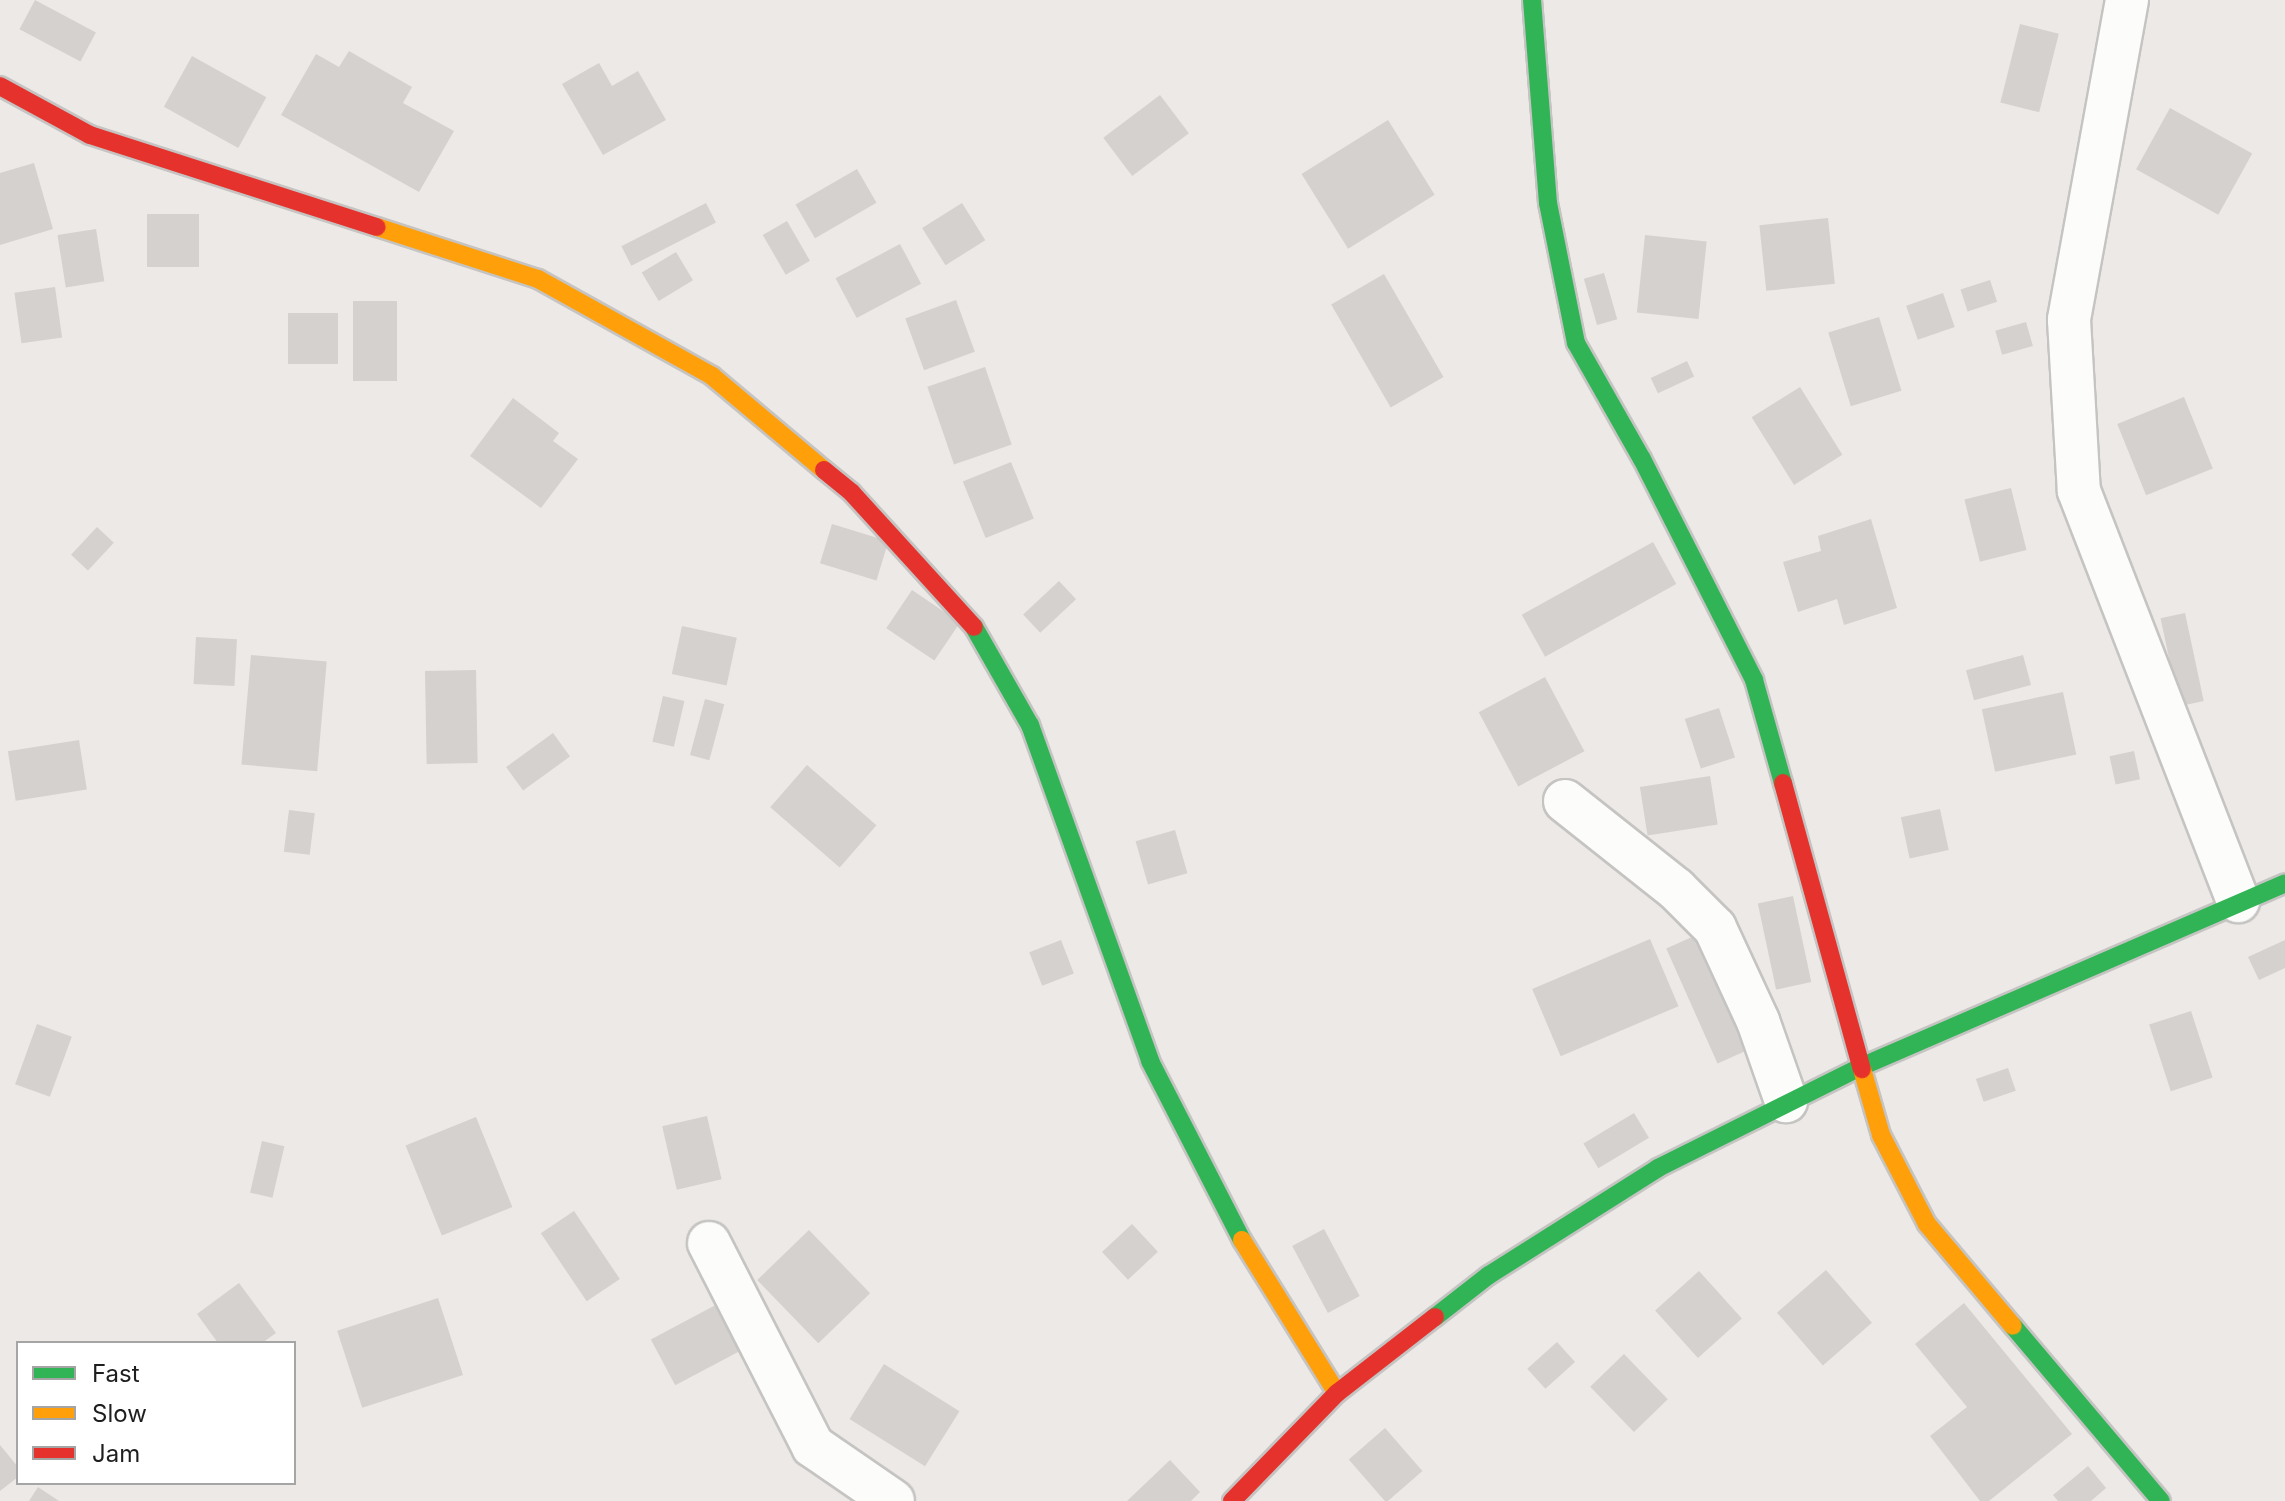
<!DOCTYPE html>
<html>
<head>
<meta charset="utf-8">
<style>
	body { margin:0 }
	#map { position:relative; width:2285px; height:1501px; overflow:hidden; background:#ece9e6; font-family:Inter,sans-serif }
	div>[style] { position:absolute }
	.building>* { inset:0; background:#d5d1cf; transform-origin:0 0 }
	.roads { filter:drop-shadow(2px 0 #c5c4c2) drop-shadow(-2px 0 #c5c4c2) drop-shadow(0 2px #c5c4c2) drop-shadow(0 -2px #c5c4c2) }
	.street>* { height:42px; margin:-21px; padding:0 21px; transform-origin:21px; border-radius:21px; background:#fcfcfb }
	.fast>* { height:18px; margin:-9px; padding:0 9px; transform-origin:9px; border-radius:9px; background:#30b455 }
	.slow>* { height:18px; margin:-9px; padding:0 9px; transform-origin:9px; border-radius:9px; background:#ff9f0a }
	.jam>* { height:18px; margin:-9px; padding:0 9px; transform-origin:9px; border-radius:9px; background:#e5322d }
	span { translate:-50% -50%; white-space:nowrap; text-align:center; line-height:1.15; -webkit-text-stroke:8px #fff; paint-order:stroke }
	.legend { position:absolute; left:16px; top:1341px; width:280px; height:144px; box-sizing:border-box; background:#fff; border:2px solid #a5a5a5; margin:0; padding:10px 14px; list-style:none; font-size:24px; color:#1e1e1e }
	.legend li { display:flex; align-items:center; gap:16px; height:40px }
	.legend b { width:40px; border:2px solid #a5a5a5 }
</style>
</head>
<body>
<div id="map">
	<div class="building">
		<div style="left:35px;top:0;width:69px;height:33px;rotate:28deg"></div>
		<div style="left:2020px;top:24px;width:40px;height:81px;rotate:14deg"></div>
		<div style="clip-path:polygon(349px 51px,412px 87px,403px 103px,454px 131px,419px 192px,281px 115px,316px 54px,339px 67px)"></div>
		<div style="left:192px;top:56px;width:85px;height:58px;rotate:29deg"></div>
		<div style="clip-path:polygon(599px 63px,612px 86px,638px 71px,666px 120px,603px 155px,562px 84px)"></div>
		<div style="left:1160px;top:95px;width:48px;height:71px;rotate:53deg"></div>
		<div style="left:2170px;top:108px;width:94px;height:70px;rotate:29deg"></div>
		<div style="left:1388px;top:120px;width:88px;height:102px;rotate:58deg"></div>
		<div style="clip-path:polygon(34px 163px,53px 229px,0 245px,0 173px)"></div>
		<div style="left:857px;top:169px;width:39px;height:71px;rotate:60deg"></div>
		<div style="left:706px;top:203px;width:22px;height:95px;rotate:63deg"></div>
		<div style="left:962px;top:203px;width:44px;height:47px;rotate:58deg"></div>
		<div style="left:199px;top:214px;width:53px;height:52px;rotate:90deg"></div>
		<div style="left:1828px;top:218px;width:66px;height:69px;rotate:84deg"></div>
		<div style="left:787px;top:221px;width:46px;height:28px;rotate:60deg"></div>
		<div style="left:96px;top:229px;width:53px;height:39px;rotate:81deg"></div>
		<div style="left:1645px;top:235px;width:62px;height:78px;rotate:6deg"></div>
		<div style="left:900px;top:244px;width:45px;height:73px;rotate:62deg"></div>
		<div style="left:676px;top:252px;width:33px;height:40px;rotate:59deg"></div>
		<div style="left:1604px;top:273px;width:48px;height:21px;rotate:74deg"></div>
		<div style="left:1384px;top:274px;width:119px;height:61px;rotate:60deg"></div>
		<div style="left:1990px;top:280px;width:23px;height:31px;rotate:72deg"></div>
		<div style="left:55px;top:287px;width:51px;height:41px;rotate:82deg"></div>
		<div style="left:1943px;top:293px;width:36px;height:39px;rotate:71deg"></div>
		<div style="left:956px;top:300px;width:55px;height:54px;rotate:70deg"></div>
		<div style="left:353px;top:301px;width:44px;height:80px"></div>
		<div style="left:338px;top:313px;width:51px;height:50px;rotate:90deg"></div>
		<div style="left:1879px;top:317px;width:77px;height:53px;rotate:73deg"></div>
		<div style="left:2026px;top:322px;width:25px;height:32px;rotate:74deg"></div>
		<div style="left:1687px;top:361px;width:17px;height:40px;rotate:65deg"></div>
		<div style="left:985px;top:367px;width:82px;height:61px;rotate:71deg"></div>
		<div style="left:1800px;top:387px;width:80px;height:57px;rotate:58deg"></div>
		<div style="left:2184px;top:397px;width:77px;height:72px;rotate:68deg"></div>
		<div style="clip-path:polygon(513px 398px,559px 433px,553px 441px,578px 459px,541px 508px,470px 456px)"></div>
		<div style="left:1011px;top:462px;width:61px;height:52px;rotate:68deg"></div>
		<div style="left:2011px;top:488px;width:64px;height:48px;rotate:76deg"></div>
		<div style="clip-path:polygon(1871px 519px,1897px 608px,1844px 625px,1837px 599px,1798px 612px,1783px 562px,1821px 551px,1818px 536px)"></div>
		<div style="left:832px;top:524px;width:59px;height:41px;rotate:17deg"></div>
		<div style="left:97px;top:527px;width:23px;height:38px;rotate:43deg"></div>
		<div style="left:1653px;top:542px;width:48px;height:150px;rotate:61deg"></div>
		<div style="left:1059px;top:581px;width:25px;height:49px;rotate:47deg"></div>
		<div style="left:912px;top:590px;width:58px;height:46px;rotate:34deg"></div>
		<div style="left:2185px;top:613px;width:90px;height:25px;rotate:78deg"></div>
		<div style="left:682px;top:626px;width:56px;height:49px;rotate:12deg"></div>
		<div style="left:196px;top:637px;width:41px;height:47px;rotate:3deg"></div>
		<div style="left:251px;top:655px;width:76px;height:110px;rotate:5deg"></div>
		<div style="left:2023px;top:655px;width:31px;height:59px;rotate:75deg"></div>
		<div style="left:476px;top:670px;width:93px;height:51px;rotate:89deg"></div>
		<div style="left:1545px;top:677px;width:84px;height:75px;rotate:62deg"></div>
		<div style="left:2063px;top:692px;width:64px;height:83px;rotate:78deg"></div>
		<div style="left:663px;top:696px;width:22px;height:47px;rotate:13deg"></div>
		<div style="left:705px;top:699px;width:20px;height:58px;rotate:15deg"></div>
		<div style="left:1719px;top:708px;width:52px;height:36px;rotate:72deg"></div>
		<div style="left:553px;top:733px;width:29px;height:58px;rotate:54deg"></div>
		<div style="left:79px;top:740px;width:50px;height:72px;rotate:81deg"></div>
		<div style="left:2134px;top:751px;width:29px;height:25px;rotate:78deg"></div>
		<div style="left:807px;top:765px;width:92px;height:56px;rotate:41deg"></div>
		<div style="left:1710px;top:776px;width:49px;height:71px;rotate:81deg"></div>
		<div style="left:1940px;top:809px;width:42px;height:40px;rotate:78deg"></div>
		<div style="left:289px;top:810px;width:26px;height:42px;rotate:7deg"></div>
		<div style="left:1175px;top:830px;width:45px;height:41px;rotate:74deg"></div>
		<div style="left:1793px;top:896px;width:88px;height:36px;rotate:78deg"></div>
		<div style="left:1701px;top:933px;width:126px;height:38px;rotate:66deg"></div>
		<div style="left:1650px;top:939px;width:73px;height:128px;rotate:67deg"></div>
		<div style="left:1061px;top:940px;width:36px;height:34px;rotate:69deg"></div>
		<div style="clip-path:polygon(2285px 940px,2285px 968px,2259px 980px,2248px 957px)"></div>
		<div style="left:2191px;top:1011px;width:70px;height:44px;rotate:72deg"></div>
		<div style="left:37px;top:1024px;width:37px;height:64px;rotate:20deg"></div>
		<div style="left:2008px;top:1068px;width:24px;height:34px;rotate:71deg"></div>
		<div style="left:1634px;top:1113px;width:29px;height:59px;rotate:59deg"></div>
		<div style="left:707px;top:1116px;width:65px;height:46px;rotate:77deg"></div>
		<div style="left:476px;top:1117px;width:97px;height:76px;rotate:68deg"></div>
		<div style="left:262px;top:1141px;width:23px;height:53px;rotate:13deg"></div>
		<div style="left:574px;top:1211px;width:82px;height:40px;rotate:56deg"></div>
		<div style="left:1132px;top:1224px;width:38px;height:41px;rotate:47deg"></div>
		<div style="left:1324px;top:1229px;width:76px;height:36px;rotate:62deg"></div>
		<div style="left:809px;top:1230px;width:88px;height:72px;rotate:46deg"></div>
		<div style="left:1826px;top:1270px;width:70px;height:65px;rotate:49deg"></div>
		<div style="left:1699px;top:1271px;width:64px;height:59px;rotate:48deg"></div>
		<div style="clip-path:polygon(239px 1283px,276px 1333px,262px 1343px,218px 1343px,197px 1314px)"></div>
		<div style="left:438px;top:1298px;width:81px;height:106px;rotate:72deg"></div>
		<div style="left:725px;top:1300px;width:52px;height:84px;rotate:62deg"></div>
		<div style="clip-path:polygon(1964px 1303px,2072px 1434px,1989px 1501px,1980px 1501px,1930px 1436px,1967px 1407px,1915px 1344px)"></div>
		<div style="left:1557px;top:1342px;width:27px;height:40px;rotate:48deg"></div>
		<div style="left:1624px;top:1354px;width:63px;height:47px;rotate:46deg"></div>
		<div style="left:884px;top:1364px;width:89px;height:65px;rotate:32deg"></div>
		<div style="left:1385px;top:1428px;width:57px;height:48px;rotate:49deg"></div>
		<div style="clip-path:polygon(0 1445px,18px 1467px,18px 1477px,0 1491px)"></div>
		<div style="clip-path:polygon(1170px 1460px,1200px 1492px,1191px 1501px,1127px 1501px)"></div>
		<div style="clip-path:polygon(2088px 1466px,2106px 1488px,2091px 1501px,2058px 1501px,2053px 1495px)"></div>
		<div style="clip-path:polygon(38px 1487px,59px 1501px,29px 1501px)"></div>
	</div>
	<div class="roads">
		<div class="street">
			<div style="left:2127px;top:0;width:325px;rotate:100.3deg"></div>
			<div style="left:2069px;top:320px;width:171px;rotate:86.7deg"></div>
			<div style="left:2079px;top:491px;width:440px;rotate:68.8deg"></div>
			<div style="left:1565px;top:801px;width:142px;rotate:38.4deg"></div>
			<div style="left:1676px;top:889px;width:55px;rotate:45deg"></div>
			<div style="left:1715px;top:928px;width:102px;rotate:65.2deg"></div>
			<div style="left:1758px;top:1021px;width:85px;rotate:70.7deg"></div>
			<div style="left:709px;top:1243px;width:228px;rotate:62.9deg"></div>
			<div style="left:813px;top:1446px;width:97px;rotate:34.5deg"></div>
		</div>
		<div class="fast">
			<div style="left:1532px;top:0;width:204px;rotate:85.5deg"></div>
			<div style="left:1548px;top:203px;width:143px;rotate:78.7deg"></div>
			<div style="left:1576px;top:343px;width:133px;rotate:60.4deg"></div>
			<div style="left:1642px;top:459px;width:248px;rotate:63.1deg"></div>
			<div style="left:1754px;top:680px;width:107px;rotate:74.3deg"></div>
			<div style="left:974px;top:627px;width:113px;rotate:60.3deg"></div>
			<div style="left:1030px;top:725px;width:357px;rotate:70.3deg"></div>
			<div style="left:1150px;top:1061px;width:201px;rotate:62.8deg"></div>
			<div style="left:1435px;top:1317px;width:68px;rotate:-37.9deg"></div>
			<div style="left:1489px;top:1275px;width:200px;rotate:-32.3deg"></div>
			<div style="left:1658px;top:1168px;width:229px;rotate:-26.5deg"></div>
			<div style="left:1863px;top:1066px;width:460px;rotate:-23.4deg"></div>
			<div style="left:2013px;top:1326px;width:229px;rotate:49.8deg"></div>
		</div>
		<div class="slow">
			<div style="left:377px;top:227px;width:169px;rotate:17.9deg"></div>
			<div style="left:538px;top:279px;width:199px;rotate:29.1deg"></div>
			<div style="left:712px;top:376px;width:146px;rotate:40deg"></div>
			<div style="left:1862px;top:1069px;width:69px;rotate:73.9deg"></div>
			<div style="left:1881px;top:1135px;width:100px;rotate:62.7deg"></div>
			<div style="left:1927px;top:1224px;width:133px;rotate:49.9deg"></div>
			<div style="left:1242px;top:1240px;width:180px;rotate:58.2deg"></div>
		</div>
		<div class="jam">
			<div style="left:0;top:86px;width:102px;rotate:28.6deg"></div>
			<div style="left:90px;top:135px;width:301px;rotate:17.8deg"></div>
			<div style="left:824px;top:470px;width:36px;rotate:39deg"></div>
			<div style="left:852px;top:493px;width:181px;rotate:47.7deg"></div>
			<div style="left:1783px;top:783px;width:297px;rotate:74.6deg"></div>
			<div style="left:1232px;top:1501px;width:151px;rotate:-45.8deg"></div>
			<div style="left:1337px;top:1393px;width:124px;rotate:-37.8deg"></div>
		</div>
	</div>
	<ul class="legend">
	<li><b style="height:10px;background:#30b455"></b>Fast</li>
	<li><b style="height:10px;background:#ff9f0a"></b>Slow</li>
	<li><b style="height:10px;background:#e5322d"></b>Jam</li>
	</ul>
</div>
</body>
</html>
